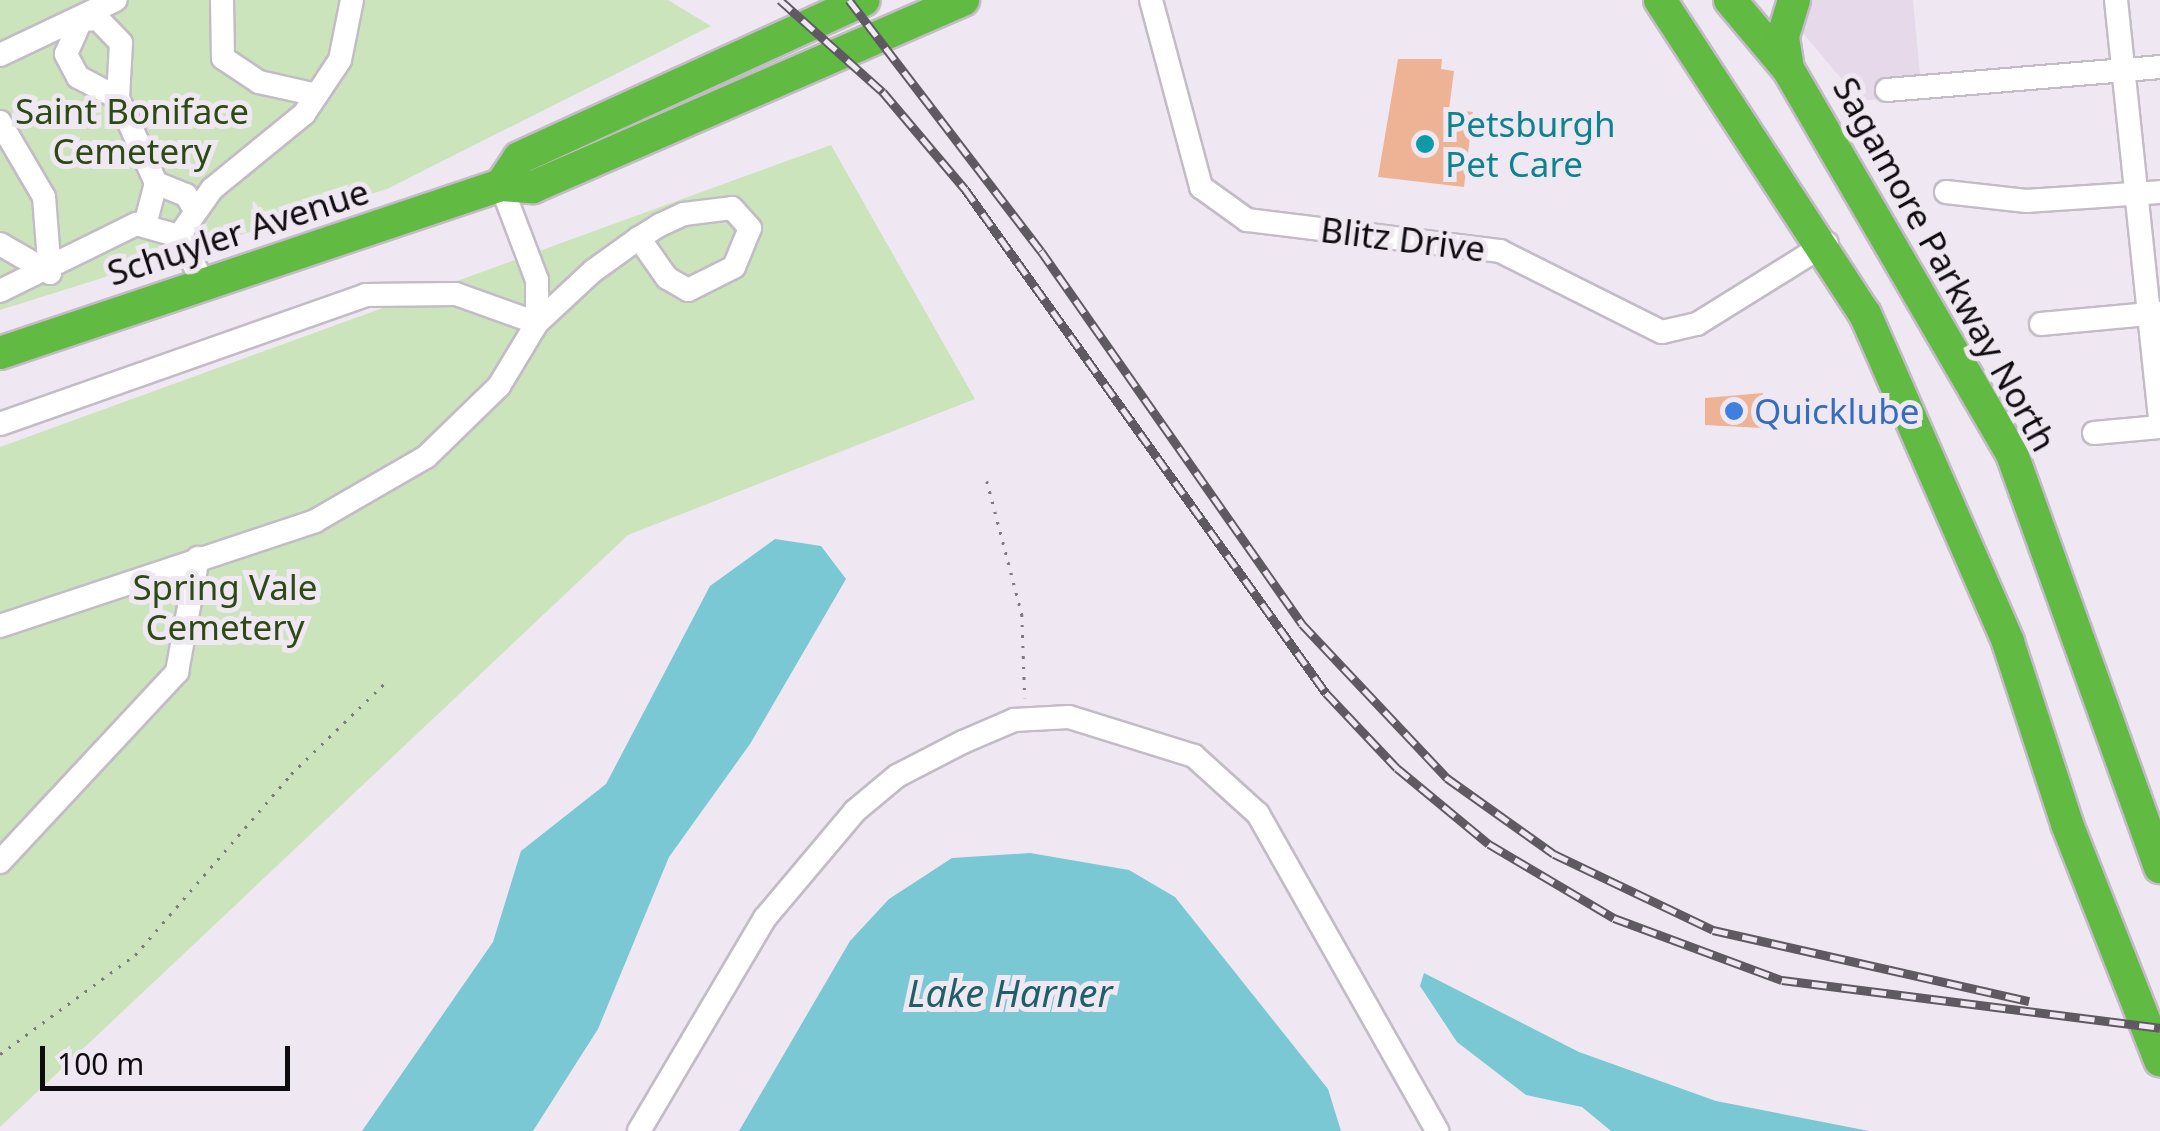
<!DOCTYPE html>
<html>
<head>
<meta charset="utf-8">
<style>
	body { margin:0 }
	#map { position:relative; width:2160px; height:1131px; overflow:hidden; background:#efe8f2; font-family:"Noto Sans",sans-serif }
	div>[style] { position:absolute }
	.built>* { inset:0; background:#e5d9ea }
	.green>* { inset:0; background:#cce4bc }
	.water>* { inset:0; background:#79c8d4 }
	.building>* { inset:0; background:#eeb395 }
	.path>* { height:2.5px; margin-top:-1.25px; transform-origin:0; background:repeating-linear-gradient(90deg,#7e7980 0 2.5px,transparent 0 10.5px) }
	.roads { filter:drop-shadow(2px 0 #c3bbc6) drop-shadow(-2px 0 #c3bbc6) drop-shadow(0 2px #c3bbc6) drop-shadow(0 -2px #c3bbc6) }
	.minor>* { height:22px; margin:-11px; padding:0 11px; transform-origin:11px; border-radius:11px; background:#fff }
	.highway>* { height:32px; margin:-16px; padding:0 16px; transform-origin:16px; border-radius:16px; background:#61ba42 }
	.rail>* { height:9px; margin-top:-4.5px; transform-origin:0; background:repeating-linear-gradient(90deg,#efe8f2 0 15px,#5f5a61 0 30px); box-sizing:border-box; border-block:2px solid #5f5a61 }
	.dots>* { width:28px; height:28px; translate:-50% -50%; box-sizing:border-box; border:5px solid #efe8f2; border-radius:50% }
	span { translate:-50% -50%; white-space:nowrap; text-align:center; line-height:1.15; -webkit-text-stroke:10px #efe8f2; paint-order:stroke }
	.park-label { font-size:35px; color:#2d4a14 }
	.culture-label { font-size:35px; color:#0d838f }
	.left { translate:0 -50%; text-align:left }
	.street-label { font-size:35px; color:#0f0c10 }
	.shop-label { font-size:35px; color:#366cbe }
	.water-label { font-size:38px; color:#1e6069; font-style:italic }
	.scale { position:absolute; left:40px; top:1046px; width:250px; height:45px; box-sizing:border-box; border:5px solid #0f0c10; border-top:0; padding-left:12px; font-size:30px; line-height:35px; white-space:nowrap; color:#0f0c10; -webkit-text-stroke:8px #efe8f2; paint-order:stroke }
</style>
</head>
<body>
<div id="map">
	<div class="built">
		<div style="clip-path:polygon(1775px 0,1913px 0,1922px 95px,1860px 101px)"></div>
	</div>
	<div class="green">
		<div style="clip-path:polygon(0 0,668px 0,711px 26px,387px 189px,0 310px)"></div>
		<div style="clip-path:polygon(831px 145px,975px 399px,628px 535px,0 1127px,0 447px)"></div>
	</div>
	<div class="water">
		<div style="clip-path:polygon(775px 539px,821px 546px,846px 579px,750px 744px,669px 857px,598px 1029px,533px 1131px,362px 1131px,493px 942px,521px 851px,606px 784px,710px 586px)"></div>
		<div style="clip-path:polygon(1030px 853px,1129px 870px,1175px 897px,1328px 1089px,1341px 1131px,739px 1131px,850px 941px,889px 899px,952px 858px)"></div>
		<div style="clip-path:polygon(1424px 973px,1579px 1052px,1716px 1101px,1869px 1131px,1611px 1131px,1582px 1107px,1526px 1095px,1457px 1042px,1420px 986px)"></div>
	</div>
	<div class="building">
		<div style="clip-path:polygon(1398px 59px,1442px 59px,1441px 69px,1454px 71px,1449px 109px,1473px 112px,1464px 187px,1378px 177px)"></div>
		<div style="clip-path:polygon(1763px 393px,1763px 428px,1705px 425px,1705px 398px)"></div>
	</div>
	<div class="path">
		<div style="left:987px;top:481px;width:138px;rotate:75.3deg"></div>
		<div style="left:1022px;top:614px;width:84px;rotate:88deg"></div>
		<div style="left:0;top:1054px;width:167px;rotate:-36.3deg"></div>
		<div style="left:135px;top:955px;width:239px;rotate:-49.2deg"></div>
		<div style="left:291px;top:774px;width:136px;rotate:-44.1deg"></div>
	</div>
	<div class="roads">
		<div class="minor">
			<div style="left:222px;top:0;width:58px;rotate:89deg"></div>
			<div style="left:223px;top:58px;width:43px;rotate:33.7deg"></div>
			<div style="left:259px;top:82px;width:59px;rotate:12.6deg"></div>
			<div style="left:1151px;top:0;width:194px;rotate:75deg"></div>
			<div style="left:1201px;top:187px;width:57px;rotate:35.7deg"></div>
			<div style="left:1247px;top:220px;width:255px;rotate:7deg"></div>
			<div style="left:1500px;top:251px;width:181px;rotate:26.6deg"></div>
			<div style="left:1662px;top:332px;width:36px;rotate:-13deg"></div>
			<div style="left:1697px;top:324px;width:153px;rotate:-31.9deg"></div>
			<div style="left:2116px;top:0;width:423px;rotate:84deg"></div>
			<div style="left:0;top:55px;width:128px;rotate:-25.4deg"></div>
			<div style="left:1887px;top:90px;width:274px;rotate:-4.8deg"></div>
			<div style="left:118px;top:98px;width:45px;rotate:-152.3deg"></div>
			<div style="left:78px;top:77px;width:26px;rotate:-118deg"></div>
			<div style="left:66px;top:54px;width:37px;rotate:-66deg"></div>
			<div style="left:81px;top:20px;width:17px;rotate:-3deg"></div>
			<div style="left:98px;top:19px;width:33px;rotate:46deg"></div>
			<div style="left:121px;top:43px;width:55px;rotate:93.1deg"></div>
			<div style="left:118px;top:98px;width:93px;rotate:65.9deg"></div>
			<div style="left:0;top:122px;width:87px;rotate:59.6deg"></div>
			<div style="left:44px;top:197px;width:76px;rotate:85.5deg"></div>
			<div style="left:1946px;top:192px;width:81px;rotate:6.4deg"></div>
			<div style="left:2026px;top:201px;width:134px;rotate:-3.8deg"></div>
			<div style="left:145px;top:225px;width:43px;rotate:-75.3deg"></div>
			<div style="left:156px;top:183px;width:32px;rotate:22deg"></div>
			<div style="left:186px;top:195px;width:17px;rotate:59deg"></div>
			<div style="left:179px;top:236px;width:57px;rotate:-54.9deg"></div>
			<div style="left:212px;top:189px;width:119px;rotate:-39.2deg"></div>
			<div style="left:304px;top:114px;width:65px;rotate:-56.3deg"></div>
			<div style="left:340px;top:60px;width:61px;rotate:-78.7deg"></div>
			<div style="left:0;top:244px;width:58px;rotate:30.1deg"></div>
			<div style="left:0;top:291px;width:152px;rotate:-26.2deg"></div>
			<div style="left:136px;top:224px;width:45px;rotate:15.6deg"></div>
			<div style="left:179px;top:236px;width:56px;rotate:62.5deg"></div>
			<div style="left:2041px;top:324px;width:120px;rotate:-5.3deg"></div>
			<div style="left:0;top:424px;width:388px;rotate:-19.4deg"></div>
			<div style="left:366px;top:295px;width:90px;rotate:-0.6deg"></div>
			<div style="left:456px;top:294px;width:86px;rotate:19.7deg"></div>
			<div style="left:537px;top:323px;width:76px;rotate:-42.9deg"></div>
			<div style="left:593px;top:271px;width:57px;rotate:-35.7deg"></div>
			<div style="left:639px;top:238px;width:25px;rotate:-32deg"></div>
			<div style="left:660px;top:225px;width:26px;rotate:-25deg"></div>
			<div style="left:684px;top:214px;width:48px;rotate:-7.1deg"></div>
			<div style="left:732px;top:208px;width:27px;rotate:48deg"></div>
			<div style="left:750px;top:228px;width:42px;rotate:112.3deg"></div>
			<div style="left:734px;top:267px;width:51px;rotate:153.4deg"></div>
			<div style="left:688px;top:290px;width:24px;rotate:-150deg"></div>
			<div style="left:667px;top:278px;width:49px;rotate:-125deg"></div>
			<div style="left:2094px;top:433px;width:66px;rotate:-5.2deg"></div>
			<div style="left:0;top:626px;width:332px;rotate:-18.4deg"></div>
			<div style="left:315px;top:521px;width:128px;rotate:-30deg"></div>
			<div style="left:426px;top:457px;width:102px;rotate:-44.2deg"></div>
			<div style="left:499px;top:386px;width:74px;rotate:-58.9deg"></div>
			<div style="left:537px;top:323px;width:43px;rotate:-90deg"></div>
			<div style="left:537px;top:280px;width:102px;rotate:-110.8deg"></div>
			<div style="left:0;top:862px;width:260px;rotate:-47deg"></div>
			<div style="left:177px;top:672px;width:116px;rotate:-79.6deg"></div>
			<div style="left:639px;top:1131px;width:247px;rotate:-59.4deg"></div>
			<div style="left:765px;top:918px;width:140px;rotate:-49.9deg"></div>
			<div style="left:855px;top:811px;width:55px;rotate:-39.8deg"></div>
			<div style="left:897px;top:776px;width:74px;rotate:-27.3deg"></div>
			<div style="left:963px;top:742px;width:56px;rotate:-23.3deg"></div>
			<div style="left:1014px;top:720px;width:55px;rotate:-3.1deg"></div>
			<div style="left:1069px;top:717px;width:131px;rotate:17.3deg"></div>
			<div style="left:1194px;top:756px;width:86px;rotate:42.2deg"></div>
			<div style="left:1258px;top:814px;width:364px;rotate:60.5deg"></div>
		</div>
		<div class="highway">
			<div style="left:1660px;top:0;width:375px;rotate:56.9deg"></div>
			<div style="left:1865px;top:314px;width:358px;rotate:66.4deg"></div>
			<div style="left:2008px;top:642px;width:191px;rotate:72deg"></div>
			<div style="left:2067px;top:824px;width:254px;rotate:68.5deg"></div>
			<div style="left:1730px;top:0;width:90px;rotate:50deg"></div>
			<div style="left:1788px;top:69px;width:445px;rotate:59.8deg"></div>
			<div style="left:2012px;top:454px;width:439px;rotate:70.3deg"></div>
			<div style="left:1788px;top:69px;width:33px;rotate:-99deg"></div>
			<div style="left:1783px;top:36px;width:38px;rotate:-73deg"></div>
			<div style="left:501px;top:185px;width:32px;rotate:-56deg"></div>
			<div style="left:519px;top:158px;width:379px;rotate:-24.6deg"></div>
			<div style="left:0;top:353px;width:528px;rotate:-18.54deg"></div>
			<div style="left:501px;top:185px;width:32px;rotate:4deg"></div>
			<div style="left:533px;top:187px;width:469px;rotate:-23.5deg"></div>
		</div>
	</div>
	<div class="rail">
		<div style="left:780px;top:0;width:138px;rotate:41.8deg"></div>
		<div style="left:883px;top:92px;width:127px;rotate:49.8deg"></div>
		<div style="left:965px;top:189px;width:620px;rotate:54.39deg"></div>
		<div style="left:1326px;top:693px;width:103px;rotate:46.6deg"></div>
		<div style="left:1397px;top:768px;width:119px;rotate:39.6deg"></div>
		<div style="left:1489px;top:844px;width:145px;rotate:30.6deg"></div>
		<div style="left:1614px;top:918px;width:179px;rotate:20.3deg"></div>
		<div style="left:1782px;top:980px;width:381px;rotate:7.2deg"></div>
		<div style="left:849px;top:0;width:316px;rotate:52.6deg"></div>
		<div style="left:1041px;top:251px;width:455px;rotate:55deg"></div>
		<div style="left:1302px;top:624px;width:212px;rotate:46.7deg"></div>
		<div style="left:1447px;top:778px;width:131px;rotate:35.4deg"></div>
		<div style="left:1554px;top:854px;width:176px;rotate:25.5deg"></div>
		<div style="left:1713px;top:930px;width:324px;rotate:12.7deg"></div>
	</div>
	<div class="dots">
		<div style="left:1425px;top:144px;background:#0f9aa8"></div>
		<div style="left:1734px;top:411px;background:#3f7fe0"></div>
	</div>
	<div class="park-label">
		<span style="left:132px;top:131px">Saint Boniface<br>Cemetery</span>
		<span style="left:225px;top:607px">Spring Vale<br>Cemetery</span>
	</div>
	<div class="culture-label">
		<span class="left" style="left:1445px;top:144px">Petsburgh<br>Pet Care</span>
	</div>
	<div class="street-label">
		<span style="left:238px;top:232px;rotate:-18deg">Schuyler Avenue</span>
		<span style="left:1403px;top:239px;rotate:7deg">Blitz Drive</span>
		<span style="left:1945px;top:264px;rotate:61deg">Sagamore Parkway North</span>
	</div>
	<div class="shop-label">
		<span class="left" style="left:1754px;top:411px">Quicklube</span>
	</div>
	<div class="water-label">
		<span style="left:1010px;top:993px">Lake Harner</span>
	</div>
	<div class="scale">100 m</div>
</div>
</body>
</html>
